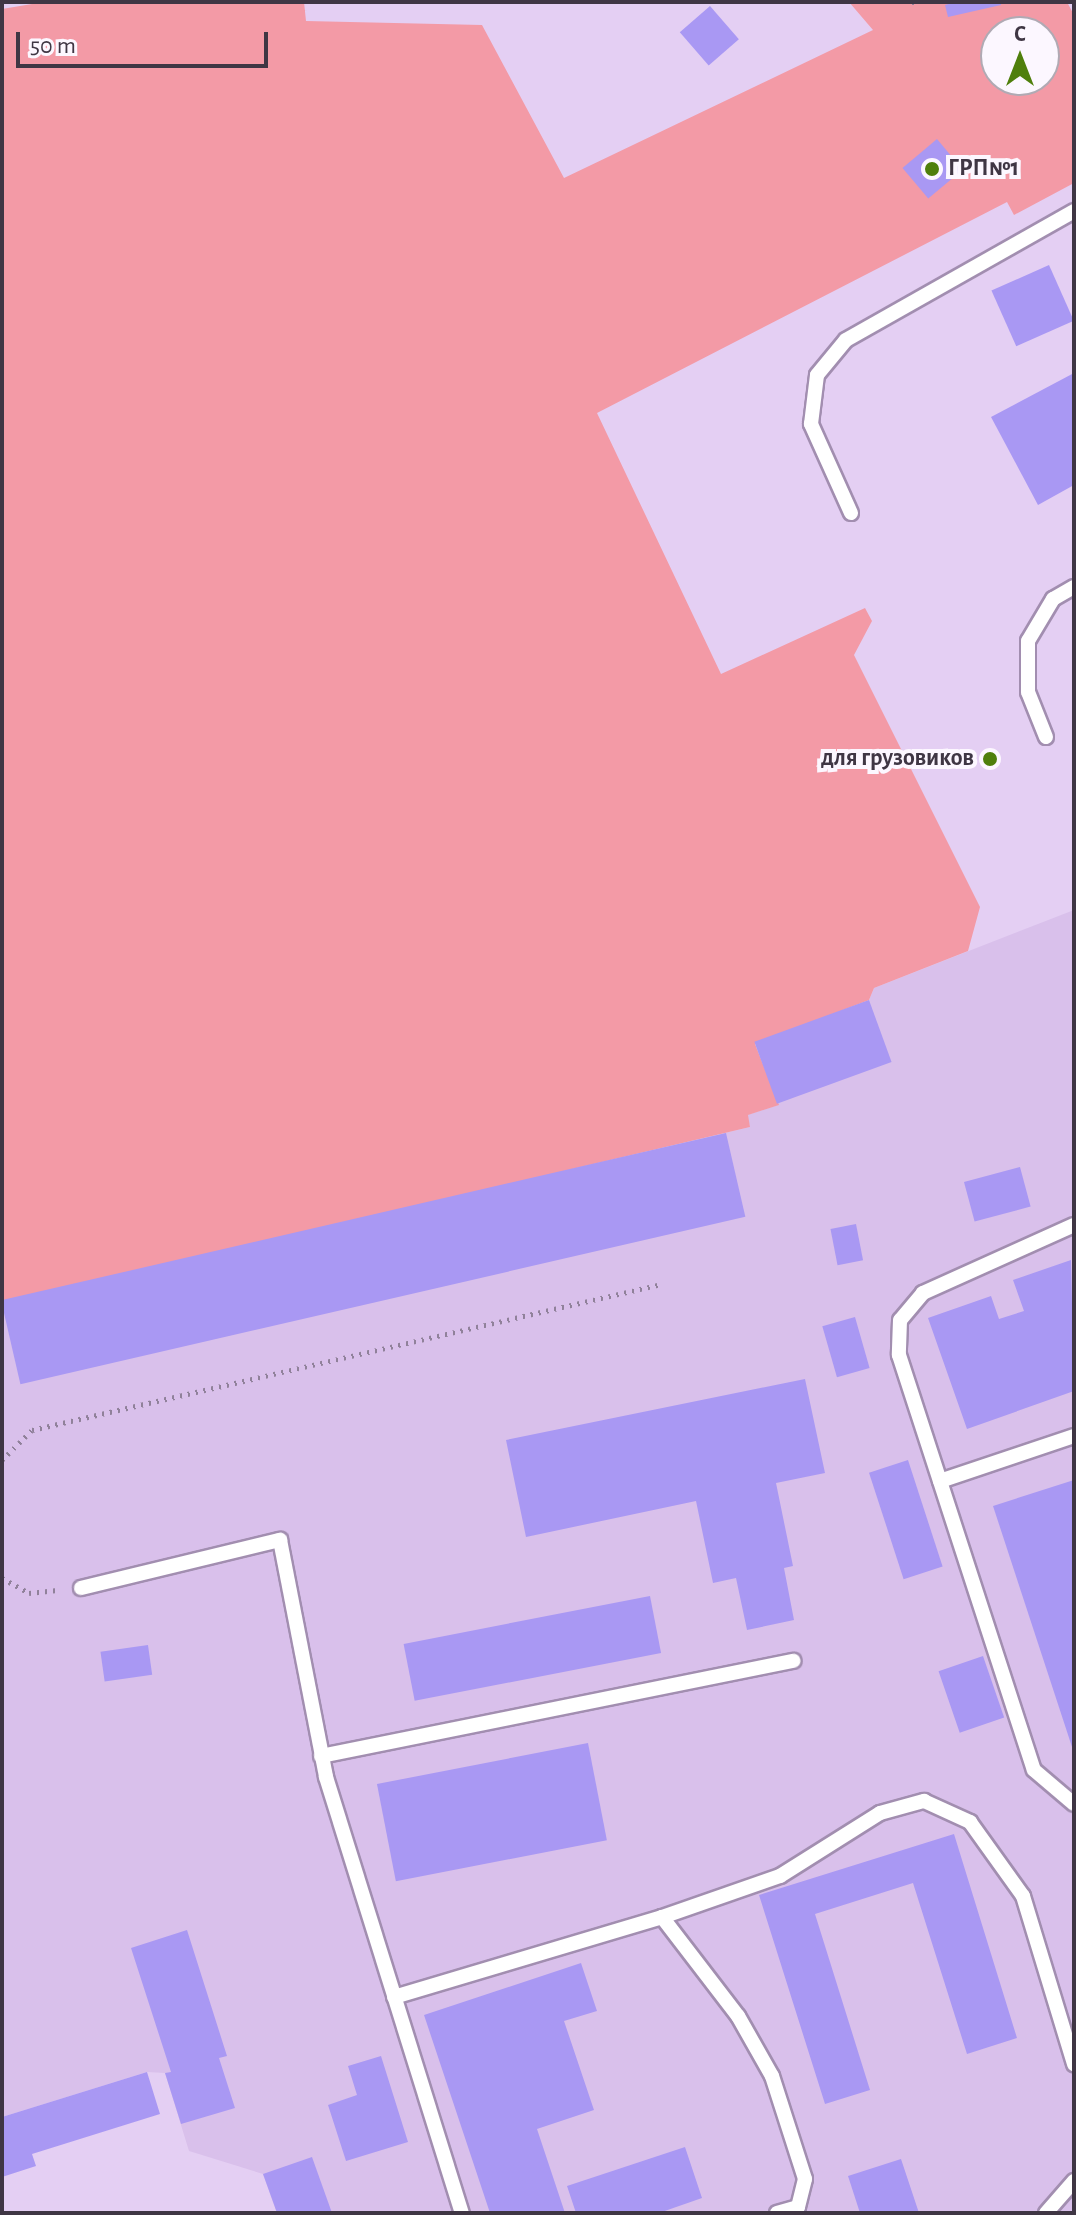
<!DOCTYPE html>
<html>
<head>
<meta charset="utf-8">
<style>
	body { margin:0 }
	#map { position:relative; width:1076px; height:2215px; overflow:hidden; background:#e4cff3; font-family:"Alegreya Sans",sans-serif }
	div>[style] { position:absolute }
	.built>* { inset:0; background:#d9c0eb }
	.green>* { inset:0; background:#f39aa6 }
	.building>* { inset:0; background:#a998f3; transform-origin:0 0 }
	.path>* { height:5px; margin-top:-2.5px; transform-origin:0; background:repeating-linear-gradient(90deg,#90819a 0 2px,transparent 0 8px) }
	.roads { filter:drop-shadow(2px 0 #a28eb0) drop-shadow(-2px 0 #a28eb0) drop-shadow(0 2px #a28eb0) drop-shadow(0 -2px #a28eb0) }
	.lane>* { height:14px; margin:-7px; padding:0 7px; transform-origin:7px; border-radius:7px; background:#fff }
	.dots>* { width:22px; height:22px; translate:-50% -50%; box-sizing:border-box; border:4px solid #fcf7ff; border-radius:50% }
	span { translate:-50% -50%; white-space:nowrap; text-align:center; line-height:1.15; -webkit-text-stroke:8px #fcf7ff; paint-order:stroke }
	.poi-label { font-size:24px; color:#3f3644; font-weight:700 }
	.left { translate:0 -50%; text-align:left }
	.right { translate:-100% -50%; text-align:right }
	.frame { position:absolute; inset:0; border:4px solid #3f3644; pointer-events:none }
	.north { position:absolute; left:980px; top:16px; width:80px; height:80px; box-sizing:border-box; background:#fcf7ff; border:2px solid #b0aab4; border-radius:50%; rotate:0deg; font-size:22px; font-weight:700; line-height:32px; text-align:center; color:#3f3644 }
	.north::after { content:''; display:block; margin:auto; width:28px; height:36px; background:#4f7f0c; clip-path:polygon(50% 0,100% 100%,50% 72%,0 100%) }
	.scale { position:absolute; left:16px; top:32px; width:252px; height:36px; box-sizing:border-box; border:4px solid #3f3644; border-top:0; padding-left:10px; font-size:24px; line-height:28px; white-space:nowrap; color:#3f3644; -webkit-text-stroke:6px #fcf7ff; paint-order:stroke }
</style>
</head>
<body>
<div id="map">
	<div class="built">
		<div style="clip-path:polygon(1074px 910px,1074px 2213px,277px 2213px,263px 2174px,189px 2151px,165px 2073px,147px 2072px,2px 2117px,2px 1304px,750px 1127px,747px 1115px,778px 1105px,755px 1044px,869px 1000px,874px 988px)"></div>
	</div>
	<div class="green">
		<div style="clip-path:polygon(evenodd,44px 2px,304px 2px,306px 21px,482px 25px,564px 178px,873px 30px,849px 2px,1067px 2px,1074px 15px,1074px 183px,1014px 215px,1007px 202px,597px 413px,721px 674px,865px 608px,872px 621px,854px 655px,980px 907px,968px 951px,874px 988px,869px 1000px,755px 1044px,779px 1105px,748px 1115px,750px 1127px,2px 1304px,2px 9px,44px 2px,996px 32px,1044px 32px,1044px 80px,996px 80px,996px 32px)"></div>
	</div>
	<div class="building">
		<div style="clip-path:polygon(956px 2px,1001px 2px,1001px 5px,948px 17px,945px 5px)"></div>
		<div style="left:710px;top:6px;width:44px;height:40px;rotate:49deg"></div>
		<div style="left:937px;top:139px;width:40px;height:45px;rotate:50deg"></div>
		<div style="left:1049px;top:265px;width:61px;height:63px;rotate:66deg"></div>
		<div style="clip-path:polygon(1074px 373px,1074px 485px,1038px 505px,991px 417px)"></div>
		<div style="left:869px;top:1000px;width:66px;height:122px;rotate:70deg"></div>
		<div style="left:726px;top:1133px;width:86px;height:744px;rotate:77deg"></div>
		<div style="left:1020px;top:1167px;width:41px;height:58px;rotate:75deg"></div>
		<div style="left:856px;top:1224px;width:37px;height:26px;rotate:79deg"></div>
		<div style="clip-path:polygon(1071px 1260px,1074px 1391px,967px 1429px,928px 1318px,991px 1296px,999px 1319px,1024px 1311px,1013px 1280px)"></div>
		<div style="left:855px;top:1317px;width:53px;height:34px;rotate:74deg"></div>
		<div style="clip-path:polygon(805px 1379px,825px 1473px,776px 1483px,793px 1566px,784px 1568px,794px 1620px,747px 1630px,736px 1578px,713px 1583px,696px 1501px,526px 1537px,506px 1440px)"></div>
		<div style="left:908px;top:1460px;width:112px;height:41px;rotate:72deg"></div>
		<div style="clip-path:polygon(1074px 1480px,1074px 1750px,1073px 1750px,993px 1506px)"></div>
		<div style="left:650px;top:1596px;width:58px;height:251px;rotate:79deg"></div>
		<div style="left:148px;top:1645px;width:30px;height:48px;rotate:82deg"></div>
		<div style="left:983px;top:1656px;width:65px;height:47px;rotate:71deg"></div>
		<div style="left:588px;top:1743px;width:99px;height:215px;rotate:79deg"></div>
		<div style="clip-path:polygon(954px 1834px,1017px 2038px,967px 2054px,913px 1883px,815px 1914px,870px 2090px,825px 2104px,759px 1895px)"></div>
		<div style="clip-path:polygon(187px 1930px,227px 2056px,219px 2058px,235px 2108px,181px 2124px,165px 2073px,171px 2072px,131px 1948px)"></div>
		<div style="clip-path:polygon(581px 1963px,597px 2011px,564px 2021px,594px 2110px,537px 2129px,565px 2213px,490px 2213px,424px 2015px)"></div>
		<div style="clip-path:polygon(381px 2056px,408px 2142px,346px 2161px,328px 2105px,357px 2095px,348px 2066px)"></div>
		<div style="clip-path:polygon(147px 2072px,160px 2114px,32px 2154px,36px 2166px,2px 2177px,2px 2117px)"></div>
		<div style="clip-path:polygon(685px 2147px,702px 2198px,659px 2213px,576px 2213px,567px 2186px)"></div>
		<div style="clip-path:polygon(312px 2157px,332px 2213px,277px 2213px,263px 2174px)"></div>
		<div style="clip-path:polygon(901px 2159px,919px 2213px,860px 2213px,848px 2176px)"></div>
	</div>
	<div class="path">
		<div style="left:912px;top:2px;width:5px"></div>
		<div style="left:2px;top:1460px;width:42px;rotate:-45deg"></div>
		<div style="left:32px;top:1430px;width:647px;rotate:-13.05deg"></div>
		<div style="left:2px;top:1578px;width:31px;rotate:29deg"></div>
		<div style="left:29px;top:1593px;width:31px;rotate:-6deg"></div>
	</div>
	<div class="roads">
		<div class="lane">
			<div style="left:851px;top:513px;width:98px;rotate:-114.2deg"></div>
			<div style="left:811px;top:424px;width:49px;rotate:-83deg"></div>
			<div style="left:817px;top:375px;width:45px;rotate:-50.4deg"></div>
			<div style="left:846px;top:340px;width:262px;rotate:-29.5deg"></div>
			<div style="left:1046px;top:737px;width:48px;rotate:-111.8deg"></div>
			<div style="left:1028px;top:692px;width:51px;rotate:-90deg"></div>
			<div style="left:1028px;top:641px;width:49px;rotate:-59.2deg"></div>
			<div style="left:1053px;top:599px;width:24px;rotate:-30deg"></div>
			<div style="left:1074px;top:1225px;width:166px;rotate:155.8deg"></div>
			<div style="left:923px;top:1293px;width:35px;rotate:130deg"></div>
			<div style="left:900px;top:1320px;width:35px;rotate:92deg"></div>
			<div style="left:899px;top:1355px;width:436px;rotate:72deg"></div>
			<div style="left:1034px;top:1770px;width:52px;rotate:40.4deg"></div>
			<div style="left:940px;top:1481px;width:141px;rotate:-18.6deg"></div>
			<div style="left:81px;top:1588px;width:205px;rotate:-13.6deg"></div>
			<div style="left:280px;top:1540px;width:241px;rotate:79deg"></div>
			<div style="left:326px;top:1777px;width:457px;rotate:72.7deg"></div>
			<div style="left:321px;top:1756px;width:482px;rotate:-11.4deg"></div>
			<div style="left:662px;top:1917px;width:125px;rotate:-19.2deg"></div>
			<div style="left:780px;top:1876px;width:118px;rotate:-32.2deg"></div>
			<div style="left:880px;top:1813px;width:46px;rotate:-15.3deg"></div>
			<div style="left:924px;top:1801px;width:51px;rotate:24.5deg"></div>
			<div style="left:970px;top:1822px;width:91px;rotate:54.4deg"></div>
			<div style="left:1023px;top:1896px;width:176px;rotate:73.1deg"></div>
			<div style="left:394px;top:1997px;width:280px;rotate:-16.6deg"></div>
			<div style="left:662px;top:1917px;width:125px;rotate:52.5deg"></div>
			<div style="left:738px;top:2016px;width:69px;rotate:60.5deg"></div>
			<div style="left:772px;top:2076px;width:108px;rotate:72.2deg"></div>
			<div style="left:805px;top:2179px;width:29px;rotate:104deg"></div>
			<div style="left:798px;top:2207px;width:22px;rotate:164deg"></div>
			<div style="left:1046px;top:2213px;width:43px;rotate:-48.8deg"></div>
		</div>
	</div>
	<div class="dots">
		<div style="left:932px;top:169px;background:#4f7f0c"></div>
		<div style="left:990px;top:759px;background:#4f7f0c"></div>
	</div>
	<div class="poi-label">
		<span class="left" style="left:948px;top:169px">ГРП№1</span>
		<span class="right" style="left:974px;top:759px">для грузовиков</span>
	</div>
	<div class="frame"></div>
	<div class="north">С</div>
	<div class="scale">50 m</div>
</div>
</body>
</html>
